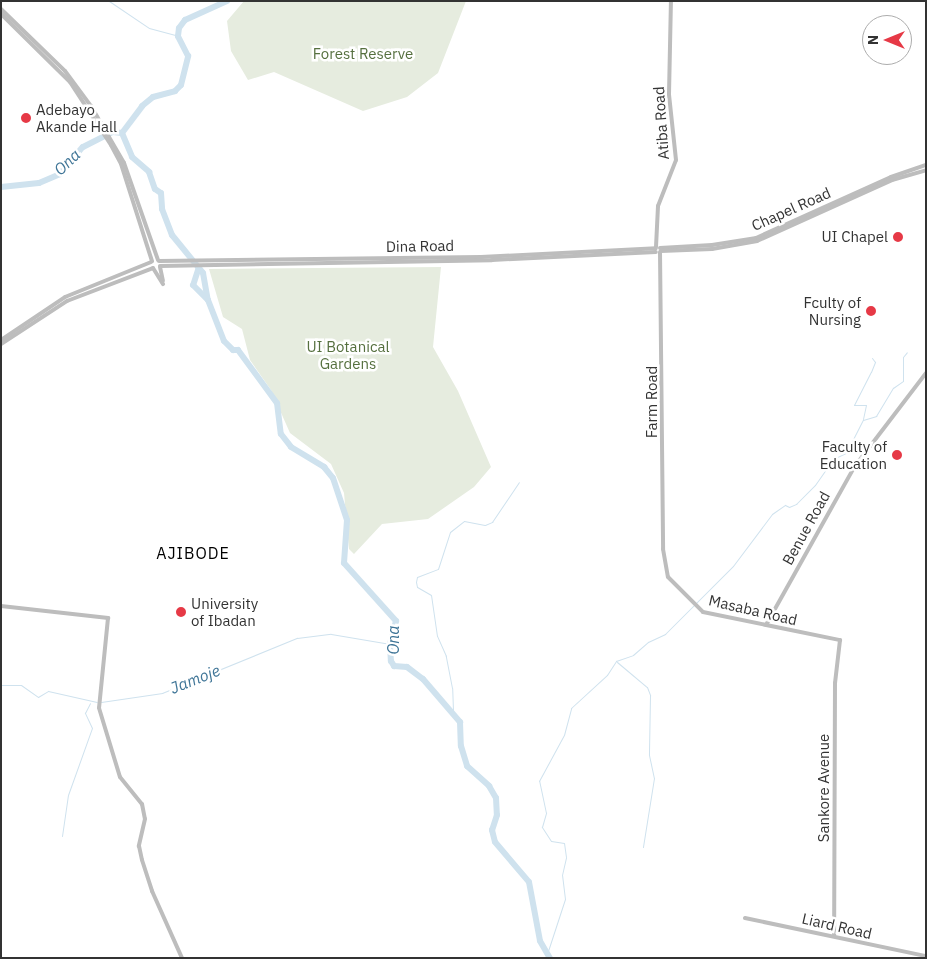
<!DOCTYPE html>
<html>
<head>
<meta charset="utf-8">
<style>
	body { margin:0 }
	#map { position:relative; width:927px; height:959px; overflow:hidden; background:#fff; font-family:"IBM Plex Sans",sans-serif }
	div>[style] { position:absolute }
	.green>* { inset:0; background:#e6ecdf }
	.stream>* { height:1px; margin:-0.5px; padding:0 0.5px; transform-origin:0.5px; border-radius:0.5px; background:#cfe2ee }
	.river>* { height:6px; margin:-3px; padding:0 3px; transform-origin:3px; border-radius:3px; background:#cfe2ee }
	.secondary>* { height:4px; margin:-2px; padding:0 2px; transform-origin:2px; border-radius:2px; background:#bdbdbd }
	.dots>* { width:14px; height:14px; translate:-50% -50%; box-sizing:border-box; border:2px solid #fff; border-radius:50% }
	span { translate:-50% -50%; white-space:nowrap; text-align:center; line-height:1.15; -webkit-text-stroke:5px #fff; paint-order:stroke }
	.park-label { font-size:15px; color:#56703f }
	.poi-label { font-size:15px; color:#333 }
	.left { translate:0 -50%; text-align:left }
	.right { translate:-100% -50%; text-align:right }
	.street-label { font-size:15px; color:#333 }
	.water-label { font-size:16px; color:#3f7597; font-style:italic }
	.neighbourhood-label { font-size:16px; color:#000; letter-spacing:1px }
	.frame { position:absolute; inset:0; border:2px solid #333; pointer-events:none }
	.north { position:absolute; left:862px; top:15px; width:50px; height:50px; box-sizing:border-box; background:#fff; border:1px solid #adadad; border-radius:50%; rotate:270deg; font-size:14px; font-weight:700; line-height:20px; text-align:center; color:#333 }
	.north::after { content:''; display:block; margin:auto; width:18px; height:22px; background:#e63946; clip-path:polygon(50% 0,100% 100%,50% 72%,0 100%) }
</style>
</head>
<body>
<div id="map">
	<div class="green">
		<div style="clip-path:polygon(244px 1px,466px 1px,438px 73px,407px 97px,363px 111px,274px 72px,248px 80px,231px 51px,227px 21px)"></div>
		<div style="clip-path:polygon(441px 267px,433px 347px,458px 391px,491px 467px,474px 487px,428px 519px,382px 524px,354px 554px,349px 549px,344px 493px,331px 464px,290px 433px,271px 390px,250px 360px,242px 329px,223px 317px,209px 269px)"></div>
	</div>
	<div class="stream">
		<div style="left:109px;top:1px;width:48px;rotate:34deg"></div>
		<div style="left:149px;top:28px;width:30px;rotate:15deg"></div>
		<div style="left:863px;top:419px;width:14px;rotate:-78deg"></div>
		<div style="left:866px;top:405px;width:12px;rotate:180deg"></div>
		<div style="left:854px;top:405px;width:37px;rotate:-63deg"></div>
		<div style="left:871px;top:372px;width:11px;rotate:-68deg"></div>
		<div style="left:875px;top:362px;width:5px;rotate:-127deg"></div>
		<div style="left:617px;top:662px;width:39px;rotate:40deg"></div>
		<div style="left:647px;top:687px;width:9px;rotate:69deg"></div>
		<div style="left:650px;top:695px;width:60px;rotate:91deg"></div>
		<div style="left:649px;top:755px;width:24px;rotate:78deg"></div>
		<div style="left:654px;top:778px;width:70px;rotate:99.1deg"></div>
		<div style="left:1px;top:685px;width:20px"></div>
		<div style="left:21px;top:685px;width:21px;rotate:35deg"></div>
		<div style="left:38px;top:697px;width:12px;rotate:-31deg"></div>
		<div style="left:48px;top:691px;width:50px;rotate:12.7deg"></div>
		<div style="left:101px;top:702px;width:62px;rotate:-8.4deg"></div>
		<div style="left:162px;top:693px;width:146px;rotate:-22.2deg"></div>
		<div style="left:297px;top:638px;width:34px;rotate:-7deg"></div>
		<div style="left:331px;top:634px;width:60px;rotate:9.6deg"></div>
		<div style="left:453px;top:711px;width:23px;rotate:-92deg"></div>
		<div style="left:452px;top:688px;width:33px;rotate:-101deg"></div>
		<div style="left:446px;top:656px;width:22px;rotate:-114deg"></div>
		<div style="left:437px;top:636px;width:41px;rotate:-98.3deg"></div>
		<div style="left:431px;top:595px;width:16px;rotate:-150deg"></div>
		<div style="left:417px;top:587px;width:5px;rotate:-101deg"></div>
		<div style="left:416px;top:582px;width:5px;rotate:-79deg"></div>
		<div style="left:417px;top:577px;width:22px;rotate:-21deg"></div>
		<div style="left:438px;top:569px;width:39px;rotate:-72deg"></div>
		<div style="left:450px;top:532px;width:18px;rotate:-38deg"></div>
		<div style="left:464px;top:521px;width:21px;rotate:11deg"></div>
		<div style="left:485px;top:525px;width:8px;rotate:-23deg"></div>
		<div style="left:492px;top:522px;width:48px;rotate:-56deg"></div>
		<div style="left:62px;top:836px;width:41px;rotate:-81.7deg"></div>
		<div style="left:68px;top:795px;width:71px;rotate:-70.3deg"></div>
		<div style="left:92px;top:728px;width:17px;rotate:-115deg"></div>
		<div style="left:85px;top:713px;width:11px;rotate:-63deg"></div>
		<div style="left:548px;top:951px;width:55px;rotate:-71.9deg"></div>
		<div style="left:565px;top:899px;width:24px;rotate:-97deg"></div>
		<div style="left:562px;top:875px;width:18px;rotate:-77deg"></div>
		<div style="left:566px;top:857px;width:14px;rotate:-98deg"></div>
		<div style="left:564px;top:843px;width:13px;rotate:-171deg"></div>
		<div style="left:551px;top:841px;width:17px;rotate:-123deg"></div>
		<div style="left:542px;top:827px;width:15px;rotate:-74deg"></div>
		<div style="left:546px;top:813px;width:33px;rotate:-102deg"></div>
		<div style="left:539px;top:781px;width:52px;rotate:-61.5deg"></div>
		<div style="left:564px;top:735px;width:28px;rotate:-75deg"></div>
		<div style="left:571px;top:708px;width:49px;rotate:-42.5deg"></div>
		<div style="left:607px;top:675px;width:17px;rotate:-57deg"></div>
		<div style="left:616px;top:661px;width:18px;rotate:-19deg"></div>
		<div style="left:633px;top:655px;width:20px;rotate:-41deg"></div>
		<div style="left:648px;top:642px;width:19px;rotate:-25deg"></div>
		<div style="left:665px;top:634px;width:96px;rotate:-45deg"></div>
		<div style="left:733px;top:566px;width:65px;rotate:-53.1deg"></div>
		<div style="left:772px;top:514px;width:16px;rotate:-35deg"></div>
		<div style="left:785px;top:505px;width:4px;rotate:27deg"></div>
		<div style="left:789px;top:507px;width:8px;rotate:-23deg"></div>
		<div style="left:796px;top:504px;width:27px;rotate:-45deg"></div>
		<div style="left:815px;top:485px;width:32px;rotate:-55deg"></div>
		<div style="left:833px;top:459px;width:14px;rotate:-25deg"></div>
		<div style="left:846px;top:453px;width:37px;rotate:-63deg"></div>
		<div style="left:863px;top:420px;width:14px;rotate:-17deg"></div>
		<div style="left:876px;top:416px;width:33px;rotate:-59deg"></div>
		<div style="left:893px;top:388px;width:12px;rotate:-35deg"></div>
		<div style="left:903px;top:381px;width:24px;rotate:-90deg"></div>
		<div style="left:903px;top:357px;width:6px;rotate:-51deg"></div>
	</div>
	<div class="river">
		<div style="left:122px;top:133px;width:26px;rotate:67deg"></div>
		<div style="left:132px;top:157px;width:23px;rotate:41deg"></div>
		<div style="left:149px;top:172px;width:18px;rotate:71deg"></div>
		<div style="left:155px;top:189px;width:7px;rotate:34deg"></div>
		<div style="left:161px;top:193px;width:16px;rotate:86deg"></div>
		<div style="left:162px;top:209px;width:28px;rotate:69deg"></div>
		<div style="left:172px;top:235px;width:49px;rotate:50.8deg"></div>
		<div style="left:203px;top:273px;width:27px;rotate:80deg"></div>
		<div style="left:208px;top:300px;width:44px;rotate:68.7deg"></div>
		<div style="left:224px;top:341px;width:13px;rotate:45deg"></div>
		<div style="left:233px;top:350px;width:5px"></div>
		<div style="left:238px;top:350px;width:66px;rotate:53.7deg"></div>
		<div style="left:277px;top:403px;width:31px;rotate:83deg"></div>
		<div style="left:281px;top:434px;width:16px;rotate:52deg"></div>
		<div style="left:291px;top:447px;width:39px;rotate:31deg"></div>
		<div style="left:324px;top:467px;width:14px;rotate:51deg"></div>
		<div style="left:333px;top:478px;width:44px;rotate:71.6deg"></div>
		<div style="left:347px;top:520px;width:43px;rotate:94deg"></div>
		<div style="left:344px;top:563px;width:78px;rotate:48.1deg"></div>
		<div style="left:396px;top:621px;width:24px;rotate:105deg"></div>
		<div style="left:390px;top:644px;width:17px;rotate:87deg"></div>
		<div style="left:391px;top:661px;width:6px;rotate:59deg"></div>
		<div style="left:394px;top:666px;width:13px;rotate:4deg"></div>
		<div style="left:407px;top:667px;width:20px;rotate:37deg"></div>
		<div style="left:423px;top:679px;width:57px;rotate:49.3deg"></div>
		<div style="left:460px;top:722px;width:24px;rotate:88deg"></div>
		<div style="left:461px;top:746px;width:21px;rotate:73deg"></div>
		<div style="left:467px;top:766px;width:30px;rotate:42deg"></div>
		<div style="left:489px;top:786px;width:14px;rotate:60deg"></div>
		<div style="left:496px;top:798px;width:17px;rotate:87deg"></div>
		<div style="left:497px;top:815px;width:16px;rotate:108deg"></div>
		<div style="left:492px;top:830px;width:12px;rotate:76deg"></div>
		<div style="left:495px;top:842px;width:52px;rotate:49.6deg"></div>
		<div style="left:529px;top:882px;width:60px;rotate:79.4deg"></div>
		<div style="left:540px;top:941px;width:20px;rotate:60deg"></div>
		<div style="left:122px;top:133px;width:34px;rotate:-53deg"></div>
		<div style="left:142px;top:106px;width:14px;rotate:-39deg"></div>
		<div style="left:153px;top:97px;width:23px;rotate:-15deg"></div>
		<div style="left:175px;top:91px;width:8px;rotate:-45deg"></div>
		<div style="left:181px;top:85px;width:30px;rotate:-76deg"></div>
		<div style="left:188px;top:56px;width:22px;rotate:-117deg"></div>
		<div style="left:178px;top:36px;width:8px;rotate:-83deg"></div>
		<div style="left:179px;top:28px;width:10px;rotate:-53deg"></div>
		<div style="left:185px;top:20px;width:46px;rotate:-24.3deg"></div>
		<div style="left:1px;top:187px;width:38px;rotate:-6deg"></div>
		<div style="left:39px;top:183px;width:23px;rotate:-23deg"></div>
		<div style="left:60px;top:174px;width:35px;rotate:-50deg"></div>
		<div style="left:83px;top:147px;width:34px;rotate:-27deg"></div>
		<div style="left:113px;top:132px;width:9px;rotate:6deg"></div>
		<div style="left:199px;top:267px;width:19px;rotate:108deg"></div>
		<div style="left:193px;top:285px;width:21px;rotate:45deg"></div>
	</div>
	<div class="secondary">
		<div style="left:1px;top:9px;width:89px;rotate:44.1deg"></div>
		<div style="left:65px;top:71px;width:44px;rotate:53.4deg"></div>
		<div style="left:91px;top:106px;width:66px;rotate:59.9deg"></div>
		<div style="left:124px;top:163px;width:103px;rotate:70.7deg"></div>
		<div style="left:1px;top:14px;width:97px;rotate:44.6deg"></div>
		<div style="left:70px;top:82px;width:75px;rotate:56.9deg"></div>
		<div style="left:111px;top:145px;width:21px;rotate:62deg"></div>
		<div style="left:121px;top:164px;width:102px;rotate:72.3deg"></div>
		<div style="left:656px;top:247px;width:41px;rotate:-87.2deg"></div>
		<div style="left:658px;top:206px;width:49px;rotate:-68.6deg"></div>
		<div style="left:676px;top:160px;width:66px;rotate:-96.1deg"></div>
		<div style="left:669px;top:94px;width:93px;rotate:-88.8deg"></div>
		<div style="left:660px;top:248px;width:52px;rotate:-3.3deg"></div>
		<div style="left:712px;top:245px;width:45px;rotate:-9deg"></div>
		<div style="left:756px;top:238px;width:148px;rotate:-24.3deg"></div>
		<div style="left:891px;top:177px;width:37px;rotate:-19deg"></div>
		<div style="left:661px;top:251px;width:51px;rotate:-2.2deg"></div>
		<div style="left:712px;top:249px;width:46px;rotate:-10.1deg"></div>
		<div style="left:757px;top:241px;width:148px;rotate:-24.3deg"></div>
		<div style="left:892px;top:180px;width:35px;rotate:-16deg"></div>
		<div style="left:660px;top:252px;width:297px;rotate:89.4deg"></div>
		<div style="left:663px;top:549px;width:28px;rotate:80deg"></div>
		<div style="left:668px;top:577px;width:49px;rotate:45deg"></div>
		<div style="left:703px;top:612px;width:140px;rotate:11.6deg"></div>
		<div style="left:840px;top:640px;width:43px;rotate:96.6deg"></div>
		<div style="left:835px;top:683px;width:253px;rotate:90.2deg"></div>
		<div style="left:159px;top:261px;width:322px;rotate:-0.7deg"></div>
		<div style="left:481px;top:257px;width:175px;rotate:-2.9deg"></div>
		<div style="left:160px;top:266px;width:332px;rotate:-1deg"></div>
		<div style="left:492px;top:260px;width:164px;rotate:-2.8deg"></div>
		<div style="left:160px;top:267px;width:14px;rotate:78deg"></div>
		<div style="left:153px;top:268px;width:19px;rotate:58deg"></div>
		<div style="left:1px;top:340px;width:77px;rotate:-33.9deg"></div>
		<div style="left:65px;top:297px;width:93px;rotate:-22.1deg"></div>
		<div style="left:1px;top:344px;width:79px;rotate:-33.1deg"></div>
		<div style="left:67px;top:301px;width:92px;rotate:-21deg"></div>
		<div style="left:1px;top:606px;width:108px;rotate:6.4deg"></div>
		<div style="left:108px;top:618px;width:90px;rotate:95.7deg"></div>
		<div style="left:99px;top:708px;width:72px;rotate:73.1deg"></div>
		<div style="left:120px;top:777px;width:35px;rotate:51deg"></div>
		<div style="left:142px;top:804px;width:15px;rotate:79deg"></div>
		<div style="left:145px;top:819px;width:28px;rotate:103deg"></div>
		<div style="left:139px;top:846px;width:14px;rotate:78deg"></div>
		<div style="left:142px;top:860px;width:33px;rotate:72deg"></div>
		<div style="left:152px;top:891px;width:73px;rotate:65.9deg"></div>
		<div style="left:766px;top:625px;width:182px;rotate:-60.8deg"></div>
		<div style="left:855px;top:466px;width:117px;rotate:-52.6deg"></div>
		<div style="left:745px;top:918px;width:185px;rotate:11.9deg"></div>
	</div>
	<div class="dots">
		<div style="left:26px;top:118px;background:#e63946"></div>
		<div style="left:898px;top:237px;background:#e63946"></div>
		<div style="left:871px;top:311px;background:#e63946"></div>
		<div style="left:897px;top:455px;background:#e63946"></div>
		<div style="left:181px;top:612px;background:#e63946"></div>
	</div>
	<div class="park-label">
		<span style="left:363px;top:54px">Forest Reserve</span>
		<span style="left:348px;top:355px">UI Botanical<br>Gardens</span>
	</div>
	<div class="poi-label">
		<span class="left" style="left:36px;top:118px">Adebayo<br>Akande Hall</span>
		<span class="right" style="left:888px;top:237px">UI Chapel</span>
		<span class="right" style="left:861px;top:311px">Fculty of<br>Nursing</span>
		<span class="right" style="left:887px;top:455px">Faculty of<br>Education</span>
		<span class="left" style="left:191px;top:612px">University<br>of Ibadan</span>
	</div>
	<div class="street-label">
		<span style="left:661px;top:123px;rotate:-94deg">Atiba Road</span>
		<span style="left:791px;top:209px;rotate:-24deg">Chapel Road</span>
		<span style="left:420px;top:246px;rotate:-1deg">Dina Road</span>
		<span style="left:652px;top:402px;rotate:-90deg">Farm Road</span>
		<span style="left:806px;top:528px;rotate:-61deg">Benue Road</span>
		<span style="left:753px;top:610px;rotate:13deg">Masaba Road</span>
		<span style="left:824px;top:788px;rotate:-90deg">Sankore Avenue</span>
		<span style="left:837px;top:926px;rotate:13deg">Liard Road</span>
	</div>
	<div class="water-label">
		<span style="left:67px;top:162px;rotate:-44deg">Ona</span>
		<span style="left:393px;top:640px;rotate:-90deg">Ona</span>
		<span style="left:195px;top:679px;rotate:-22deg">Jamoje</span>
	</div>
	<div class="neighbourhood-label">
		<span style="left:193px;top:553px">AJIBODE</span>
	</div>
	<div class="frame"></div>
	<div class="north">N</div>
</div>
</body>
</html>
